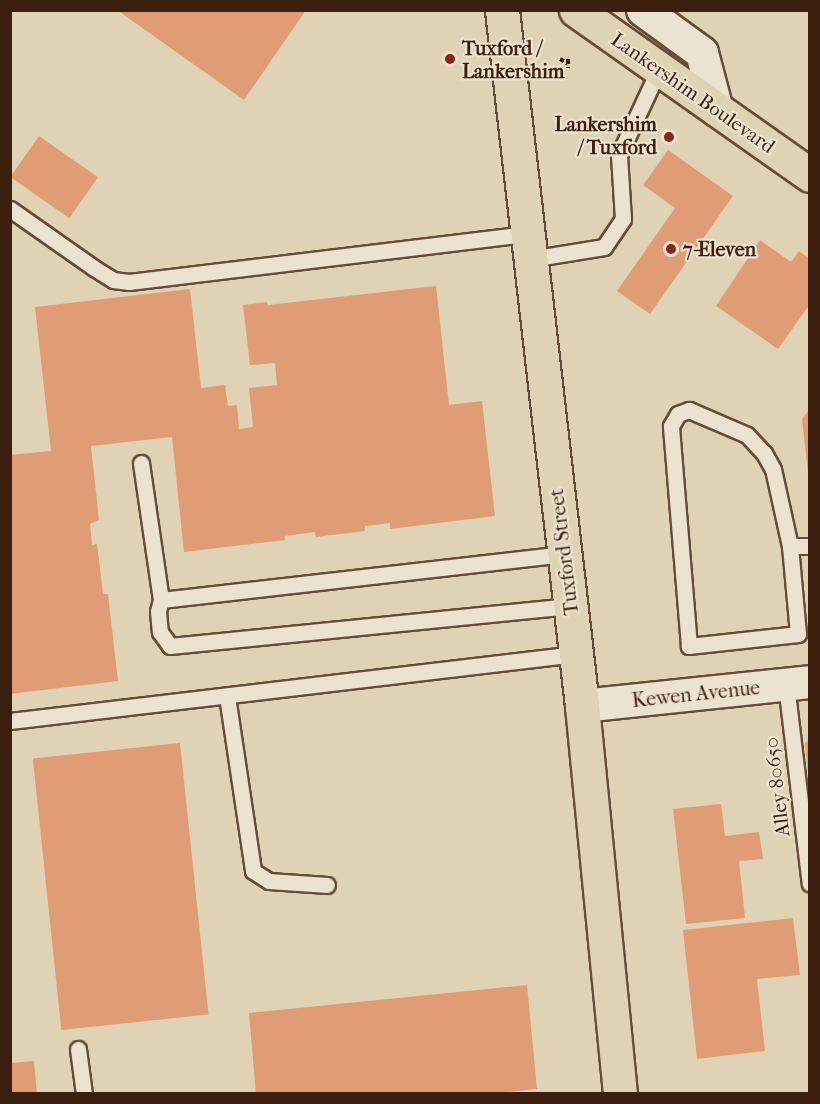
<!DOCTYPE html>
<html>
<head>
<meta charset="utf-8">
<style>
	body { margin:0 }
	#map { position:relative; width:820px; height:1104px; overflow:hidden; background:#e0d3b5; font-family:"IM FELL French Canon",serif }
	div>[style] { position:absolute }
	.building>* { inset:0; background:#e09c74; transform-origin:0 0 }
	.path>* { height:4px; margin-top:-2px; transform-origin:0; background:repeating-linear-gradient(90deg,#3c1f0e 0 4.5px,transparent 0 7.5px) }
	.roads { filter:drop-shadow(2px 0 #654c38) drop-shadow(-2px 0 #654c38) drop-shadow(0 2px #654c38) drop-shadow(0 -2px #654c38) }
	.service>* { height:15px; margin:-7.5px; padding:0 7.5px; transform-origin:7.5px; border-radius:7.5px; background:#ebe2cf }
	.minor>* { height:32px; margin:-16px; padding:0 16px; transform-origin:16px; border-radius:16px; background:#ebe2cf }
	.primary>* { height:33px; margin:-16.5px; padding:0 16.5px; transform-origin:16.5px; border-radius:16.5px; background:#e0d3b5 }
	.dots>* { width:16px; height:16px; translate:-50% -50%; box-sizing:border-box; border:3px solid #ebe2cf; border-radius:50% }
	span { translate:-50% -50%; white-space:nowrap; text-align:center; line-height:1.15; -webkit-text-stroke:4.5px #ebe2cf; paint-order:stroke }
	.poi-label { font-size:20px; color:#3c1f0e; font-weight:700 }
	.left { translate:0 -50%; text-align:left }
	.right { translate:-100% -50%; text-align:right }
	.street-label { font-size:20px; color:#3c1f0e }
	.frame { position:absolute; inset:0; border:12px solid #3c1f0e; pointer-events:none }
</style>
</head>
<body>
<div id="map">
	<div class="building">
		<div style="clip-path:polygon(117px 10px,306px 10px,244px 100px)"></div>
		<div style="left:39px;top:136px;width:72px;height:50px;rotate:35deg"></div>
		<div style="clip-path:polygon(668px 150px,733px 196px,650px 314px,617px 291px,675px 208px,643px 185px)"></div>
		<div style="clip-path:polygon(760px 240px,791px 262px,799px 251px,810px 259px,810px 304px,778px 349px,716px 306px)"></div>
		<div style="clip-path:polygon(436px 286px,449px 405px,482px 401px,495px 516px,390px 529px,390px 523px,365px 526px,365px 531px,316px 537px,315px 532px,285px 536px,285px 540px,184px 552px,172px 437px,91px 446px,99px 520px,90px 524px,92px 545px,97px 544px,103px 594px,108px 594px,118px 681px,10px 694px,10px 455px,51px 451px,35px 307px,190px 289px,201px 388px,225px 385px,228px 406px,237px 405px,239px 429px,253px 427px,249px 388px,277px 385px,275px 363px,250px 365px,243px 305px,267px 302px,268px 305px)"></div>
		<div style="clip-path:polygon(810px 409px,810px 473px,808px 473px,802px 419px)"></div>
		<div style="clip-path:polygon(810px 739px,810px 774px,808px 774px,805px 743px)"></div>
		<div style="left:180px;top:743px;width:273px;height:148px;rotate:84deg"></div>
		<div style="clip-path:polygon(721px 804px,725px 836px,759px 832px,763px 859px,739px 861px,745px 918px,686px 924px,673px 809px)"></div>
		<div style="clip-path:polygon(793px 918px,800px 975px,757px 979px,765px 1051px,697px 1059px,683px 930px)"></div>
		<div style="clip-path:polygon(527px 985px,537px 1089px,488px 1094px,256px 1094px,249px 1013px)"></div>
		<div style="clip-path:polygon(34px 1061px,37px 1094px,10px 1094px,10px 1063px)"></div>
	</div>
	<div class="path">
		<div style="left:560px;top:59px;width:9px;rotate:32deg"></div>
		<div style="left:568px;top:59px;width:9px;rotate:90deg"></div>
	</div>
	<div class="roads">
		<div class="service">
			<div style="left:10px;top:209px;width:103px;rotate:35.1deg"></div>
			<div style="left:94px;top:268px;width:22px;rotate:32deg"></div>
			<div style="left:113px;top:280px;width:16px;rotate:7deg"></div>
			<div style="left:129px;top:282px;width:402px;rotate:-6.9deg"></div>
			<div style="left:530px;top:259px;width:75px;rotate:-9.2deg"></div>
			<div style="left:604px;top:247px;width:34px;rotate:-56deg"></div>
			<div style="left:623px;top:219px;width:64px;rotate:-93.6deg"></div>
			<div style="left:619px;top:155px;width:95px;rotate:-65.1deg"></div>
			<div style="left:689px;top:410px;width:63px;rotate:23.3deg"></div>
			<div style="left:747px;top:435px;width:25px;rotate:47deg"></div>
			<div style="left:764px;top:453px;width:18px;rotate:61deg"></div>
			<div style="left:773px;top:469px;width:79px;rotate:77.6deg"></div>
			<div style="left:790px;top:546px;width:88px;rotate:84.8deg"></div>
			<div style="left:798px;top:634px;width:110px;rotate:173.7deg"></div>
			<div style="left:689px;top:646px;width:221px;rotate:-94.7deg"></div>
			<div style="left:671px;top:426px;width:14px;rotate:-60deg"></div>
			<div style="left:678px;top:414px;width:12px;rotate:-20deg"></div>
			<div style="left:141px;top:463px;width:138px;rotate:81.7deg"></div>
			<div style="left:161px;top:600px;width:406px;rotate:-6.5deg"></div>
			<div style="left:790px;top:546px;width:20px"></div>
			<div style="left:161px;top:600px;width:11px;rotate:105deg"></div>
			<div style="left:158px;top:611px;width:21px;rotate:85deg"></div>
			<div style="left:160px;top:632px;width:17px;rotate:54deg"></div>
			<div style="left:170px;top:646px;width:402px;rotate:-5.7deg"></div>
			<div style="left:786px;top:684px;width:201px;rotate:83.2deg"></div>
			<div style="left:227px;top:696px;width:177px;rotate:81.5deg"></div>
			<div style="left:253px;top:871px;width:19px;rotate:32deg"></div>
			<div style="left:269px;top:881px;width:58px;rotate:3.9deg"></div>
			<div style="left:10px;top:721px;width:570px;rotate:-6.75deg"></div>
			<div style="left:78px;top:1049px;width:45px;rotate:82.4deg"></div>
		</div>
		<div class="minor">
			<div style="left:643px;top:10px;width:73px;rotate:36.1deg"></div>
			<div style="left:702px;top:53px;width:59px;rotate:75.3deg"></div>
			<div style="left:582px;top:706px;width:229px;rotate:-6deg"></div>
		</div>
		<div class="primary">
			<div style="left:502px;top:10px;width:701px;rotate:83.44deg"></div>
			<div style="left:582px;top:706px;width:390px;rotate:84.4deg"></div>
			<div style="left:576px;top:10px;width:286px;rotate:35.2deg"></div>
		</div>
	</div>
	<div class="dots">
		<div style="left:450px;top:59px;background:#8f2418"></div>
		<div style="left:669px;top:137px;background:#8f2418"></div>
		<div style="left:671px;top:249px;background:#8f2418"></div>
	</div>
	<div class="poi-label">
		<span class="left" style="left:462px;top:60px">Tuxford /<br>Lankershim</span>
		<span class="right" style="left:657px;top:136px">Lankershim<br>/ Tuxford</span>
		<span class="left" style="left:683px;top:249px">7-Eleven</span>
	</div>
	<div class="street-label">
		<span style="left:693px;top:93px;rotate:35deg">Lankershim Boulevard</span>
		<span style="left:564px;top:552px;rotate:-97deg">Tuxford Street</span>
		<span style="left:696px;top:694px;rotate:-6deg">Kewen Avenue</span>
		<span style="left:777px;top:787px;rotate:-97deg">Alley 80650</span>
	</div>
	<div class="frame"></div>
</div>
</body>
</html>
